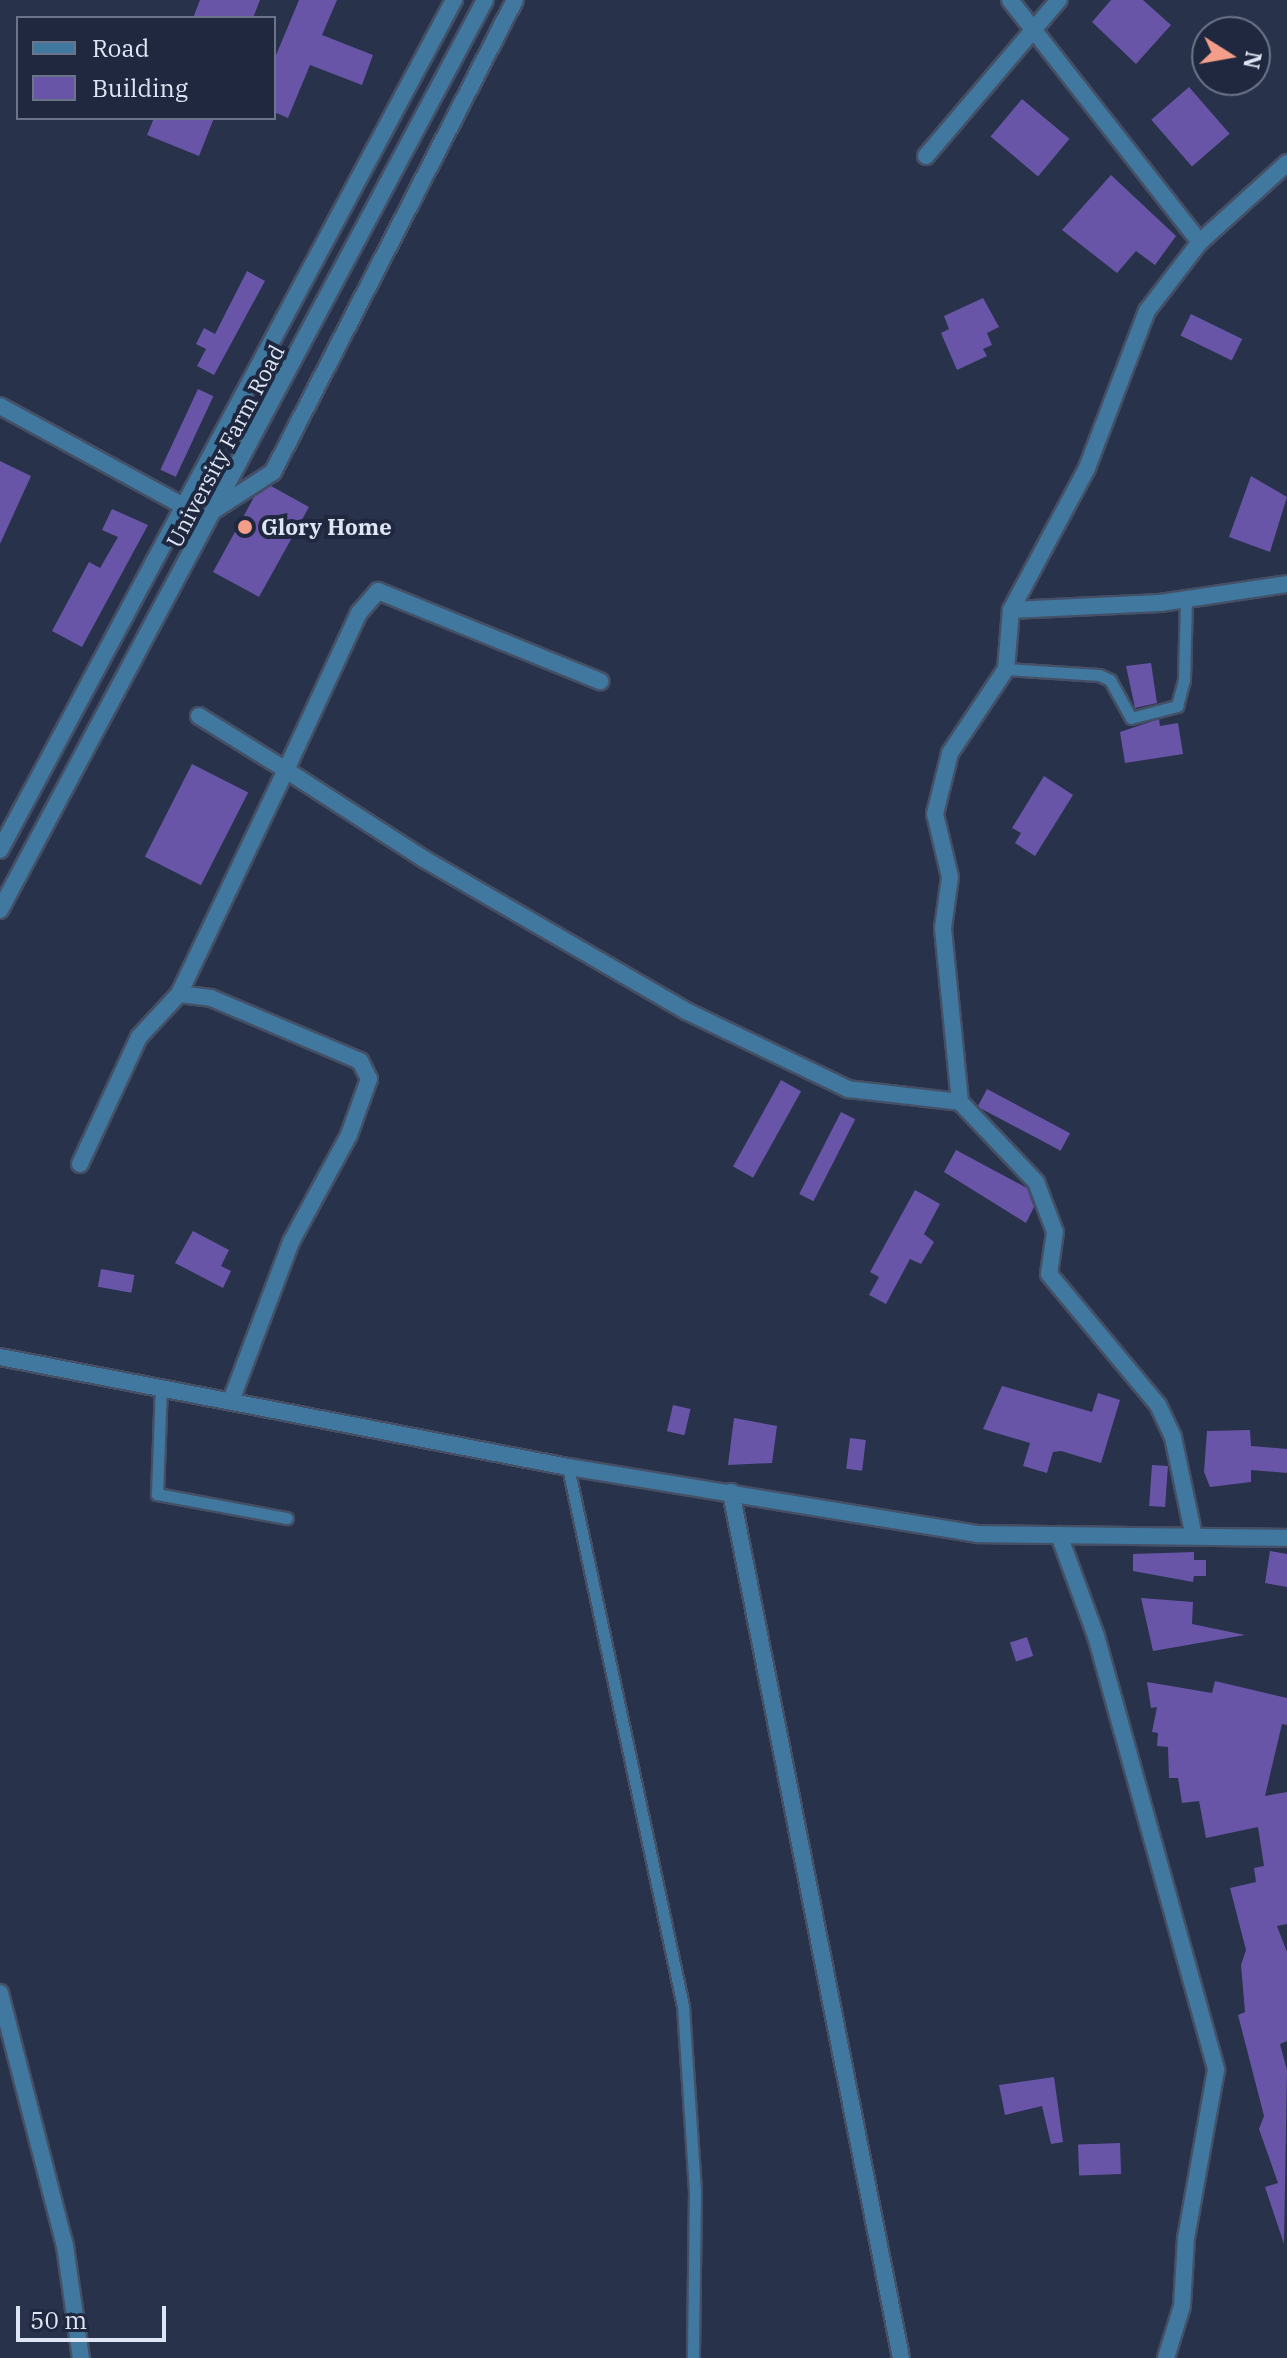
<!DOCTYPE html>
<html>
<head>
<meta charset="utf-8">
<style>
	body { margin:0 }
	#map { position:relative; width:1287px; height:2358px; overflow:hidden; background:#28324a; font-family:"IBM Plex Serif",serif }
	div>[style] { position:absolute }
	.building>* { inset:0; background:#6855a7; transform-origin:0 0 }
	.roads { filter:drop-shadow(2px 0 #454f65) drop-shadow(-2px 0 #454f65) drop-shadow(0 2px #454f65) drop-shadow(0 -2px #454f65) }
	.service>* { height:11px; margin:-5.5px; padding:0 5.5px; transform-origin:5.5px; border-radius:5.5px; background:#40789f }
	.minor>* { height:16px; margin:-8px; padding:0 8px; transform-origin:8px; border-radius:8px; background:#40789f }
	.tertiary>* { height:16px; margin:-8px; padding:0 8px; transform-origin:8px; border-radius:8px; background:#40789f }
	.dots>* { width:22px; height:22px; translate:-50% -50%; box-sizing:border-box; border:4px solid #1f283f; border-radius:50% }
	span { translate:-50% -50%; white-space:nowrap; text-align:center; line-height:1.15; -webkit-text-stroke:8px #1f283f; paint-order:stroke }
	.street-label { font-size:22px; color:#dee5f5 }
	.poi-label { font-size:22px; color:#dee5f5; font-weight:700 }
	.left { translate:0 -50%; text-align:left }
	.legend { position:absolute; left:16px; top:16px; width:260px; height:104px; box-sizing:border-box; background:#1f283f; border:2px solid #6b7488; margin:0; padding:10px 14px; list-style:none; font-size:24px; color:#dee5f5 }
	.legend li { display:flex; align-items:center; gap:16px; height:40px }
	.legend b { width:40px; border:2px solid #6b7488 }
	.north { position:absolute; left:1191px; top:16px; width:80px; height:80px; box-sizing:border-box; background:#1f283f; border:2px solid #6b7488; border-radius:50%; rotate:101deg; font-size:22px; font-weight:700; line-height:32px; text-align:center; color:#dee5f5 }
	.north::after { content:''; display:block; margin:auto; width:28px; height:36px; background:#f49e89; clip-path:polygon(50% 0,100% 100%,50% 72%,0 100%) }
	.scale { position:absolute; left:16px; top:2306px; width:150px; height:36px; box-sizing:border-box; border:4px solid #dee5f5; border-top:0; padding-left:10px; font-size:24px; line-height:28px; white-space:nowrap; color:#dee5f5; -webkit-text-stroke:6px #1f283f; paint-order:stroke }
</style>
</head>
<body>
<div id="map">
	<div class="building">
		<div style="clip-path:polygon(200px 0,260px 0,253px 18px,193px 18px)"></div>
		<div style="clip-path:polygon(299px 0,337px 0,322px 35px,373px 55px,362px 85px,310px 65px,288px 118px,274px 112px,274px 60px)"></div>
		<div style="clip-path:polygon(1111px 0,1143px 0,1171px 25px,1136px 64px,1092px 22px)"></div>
		<div style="left:1189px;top:87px;width:62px;height:50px;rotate:49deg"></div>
		<div style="left:1022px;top:99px;width:62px;height:49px;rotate:40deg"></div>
		<div style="clip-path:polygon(154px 118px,214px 118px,199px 156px,147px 135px)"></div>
		<div style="clip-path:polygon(1111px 175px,1176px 236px,1155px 265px,1136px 251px,1117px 273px,1062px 230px)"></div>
		<div style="clip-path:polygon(247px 271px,265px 281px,214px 375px,197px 366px,206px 349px,196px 344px,204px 328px,215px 334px)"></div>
		<div style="clip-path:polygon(983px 298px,999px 327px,987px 333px,992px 345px,983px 349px,987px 356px,957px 370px,941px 333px,949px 329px,944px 316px)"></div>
		<div style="left:1191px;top:314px;width:57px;height:24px;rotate:26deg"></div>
		<div style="left:198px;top:389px;width:17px;height:89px;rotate:25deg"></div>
		<div style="clip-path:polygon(0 461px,31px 476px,0 544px)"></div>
		<div style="clip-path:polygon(1251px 476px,1287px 497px,1270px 552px,1229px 537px)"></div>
		<div style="clip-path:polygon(271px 486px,309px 507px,259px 597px,213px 572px,254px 497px)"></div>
		<div style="clip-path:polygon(112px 509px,148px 525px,82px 647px,52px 631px,89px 562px,100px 568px,118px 537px,102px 530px)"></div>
		<div style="clip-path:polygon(1151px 663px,1157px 703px,1135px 708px,1126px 666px)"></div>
		<div style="clip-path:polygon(1159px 719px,1160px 726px,1178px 723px,1183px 754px,1125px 763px,1120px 732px)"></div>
		<div style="left:192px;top:764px;width:63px;height:104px;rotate:27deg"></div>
		<div style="clip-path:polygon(1044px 776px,1073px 795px,1035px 856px,1015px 843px,1021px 833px,1012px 828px)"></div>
		<div style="left:781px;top:1080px;width:23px;height:99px;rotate:29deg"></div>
		<div style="left:987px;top:1089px;width:94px;height:20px;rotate:28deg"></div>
		<div style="left:841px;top:1112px;width:16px;height:92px;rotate:27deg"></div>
		<div style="clip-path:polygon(956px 1150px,1027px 1188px,1034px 1207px,1026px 1223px,944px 1172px)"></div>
		<div style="clip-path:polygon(915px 1190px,940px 1204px,924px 1234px,934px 1242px,921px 1264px,910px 1259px,886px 1304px,869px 1295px,879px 1277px,870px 1272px)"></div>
		<div style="clip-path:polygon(193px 1231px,229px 1250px,221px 1266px,231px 1271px,223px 1288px,175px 1263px)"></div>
		<div style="left:101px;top:1269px;width:34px;height:18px;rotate:10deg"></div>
		<div style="clip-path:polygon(1002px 1386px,1092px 1412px,1098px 1393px,1120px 1400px,1101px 1463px,1061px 1451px,1053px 1452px,1047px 1473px,1023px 1466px,1030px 1443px,983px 1429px)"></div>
		<div style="left:673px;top:1405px;width:18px;height:27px;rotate:13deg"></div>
		<div style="clip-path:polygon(734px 1418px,777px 1426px,772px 1463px,728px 1465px)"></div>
		<div style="clip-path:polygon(1250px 1430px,1251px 1446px,1287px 1449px,1287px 1473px,1251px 1470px,1251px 1482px,1210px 1487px,1204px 1472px,1207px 1431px)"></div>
		<div style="left:850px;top:1438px;width:16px;height:31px;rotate:7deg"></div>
		<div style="left:1152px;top:1465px;width:16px;height:41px;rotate:4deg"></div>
		<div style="clip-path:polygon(1270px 1551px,1287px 1554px,1287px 1587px,1265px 1583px)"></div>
		<div style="clip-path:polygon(1194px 1552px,1194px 1560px,1206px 1560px,1206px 1576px,1194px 1576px,1193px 1582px,1133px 1571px,1133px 1554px)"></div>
		<div style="clip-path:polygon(1141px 1598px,1193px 1602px,1192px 1624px,1245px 1635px,1153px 1651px)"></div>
		<div style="left:1027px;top:1637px;width:20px;height:18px;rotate:72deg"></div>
		<div style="clip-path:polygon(1215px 1681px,1287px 1698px,1287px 1725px,1282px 1724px,1265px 1796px,1287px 1792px,1287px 1924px,1277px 1926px,1287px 1952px,1287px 2041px,1280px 2044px,1287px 2070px,1284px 2244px,1265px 2187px,1278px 2183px,1259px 2129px,1264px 2116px,1238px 2015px,1245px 2012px,1241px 1965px,1246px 1950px,1230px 1888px,1256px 1882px,1254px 1868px,1264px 1866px,1258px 1827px,1206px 1838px,1199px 1801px,1182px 1803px,1178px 1778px,1169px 1778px,1168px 1747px,1157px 1746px,1158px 1733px,1152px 1732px,1157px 1707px,1151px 1708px,1147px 1682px,1212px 1693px)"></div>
		<div style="clip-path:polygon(1054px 2077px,1063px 2142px,1051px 2144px,1042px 2106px,1005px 2115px,999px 2085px)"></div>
		<div style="left:1120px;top:2143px;width:31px;height:42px;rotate:88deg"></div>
	</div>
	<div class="roads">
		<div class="service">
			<div style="left:1006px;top:669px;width:93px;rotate:3.7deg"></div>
			<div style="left:1099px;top:675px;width:12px;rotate:24deg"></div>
			<div style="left:1110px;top:680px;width:43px;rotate:61.1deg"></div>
			<div style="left:1131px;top:718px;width:48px;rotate:-14.6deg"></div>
			<div style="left:1177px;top:706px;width:27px;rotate:-75deg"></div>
			<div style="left:1184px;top:680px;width:81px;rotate:-88.6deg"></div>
			<div style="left:161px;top:1385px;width:109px;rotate:92.1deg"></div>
			<div style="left:157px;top:1494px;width:132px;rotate:10.5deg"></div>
			<div style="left:568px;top:1467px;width:551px;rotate:77.96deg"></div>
			<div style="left:683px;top:2006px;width:184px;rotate:86.3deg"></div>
			<div style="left:695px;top:2190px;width:168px;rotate:90.7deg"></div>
		</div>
		<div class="minor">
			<div style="left:1010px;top:0;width:308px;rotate:51.9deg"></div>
			<div style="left:926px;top:156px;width:205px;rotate:-49.6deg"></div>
			<div style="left:0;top:406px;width:211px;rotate:28.6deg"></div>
			<div style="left:216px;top:509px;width:68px;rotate:-33deg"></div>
			<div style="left:273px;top:472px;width:530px;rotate:-62.86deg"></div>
			<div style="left:1011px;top:610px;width:149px;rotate:-2.7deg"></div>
			<div style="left:1160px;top:603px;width:128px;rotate:-8.5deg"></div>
			<div style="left:199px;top:716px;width:102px;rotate:31.8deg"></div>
			<div style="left:286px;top:770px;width:173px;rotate:-65.1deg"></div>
			<div style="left:359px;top:613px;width:29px;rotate:-49deg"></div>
			<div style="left:378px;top:591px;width:240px;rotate:22.1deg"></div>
			<div style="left:179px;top:994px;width:248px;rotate:-64.5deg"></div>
			<div style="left:286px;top:770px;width:164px;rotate:32.8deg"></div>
			<div style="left:424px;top:859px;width:303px;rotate:30.1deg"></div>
			<div style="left:686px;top:1011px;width:180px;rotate:25.7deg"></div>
			<div style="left:848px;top:1089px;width:113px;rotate:6.6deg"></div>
			<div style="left:80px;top:1164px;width:140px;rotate:-65.1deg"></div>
			<div style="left:139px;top:1037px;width:59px;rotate:-47.1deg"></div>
			<div style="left:179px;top:994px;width:32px;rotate:7deg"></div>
			<div style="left:211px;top:998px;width:162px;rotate:22.9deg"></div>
			<div style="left:360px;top:1061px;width:20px;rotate:63deg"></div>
			<div style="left:369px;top:1079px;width:59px;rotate:109.7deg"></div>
			<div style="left:349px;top:1135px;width:122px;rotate:118.5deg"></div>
			<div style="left:291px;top:1242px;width:167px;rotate:110.7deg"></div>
			<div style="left:0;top:1357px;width:579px;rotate:10.96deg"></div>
			<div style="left:568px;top:1467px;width:414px;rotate:9.3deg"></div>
			<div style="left:977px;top:1534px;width:310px;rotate:0.7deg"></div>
			<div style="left:731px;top:1492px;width:883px;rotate:78.89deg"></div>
			<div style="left:1193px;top:1532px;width:97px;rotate:-101.9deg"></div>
			<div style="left:1173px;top:1437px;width:35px;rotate:-115deg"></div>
			<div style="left:1158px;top:1405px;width:170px;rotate:-129.8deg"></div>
			<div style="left:1049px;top:1274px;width:42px;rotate:-81.9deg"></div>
			<div style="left:1055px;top:1232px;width:53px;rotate:-110.8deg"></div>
			<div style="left:1036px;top:1182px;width:110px;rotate:-133.5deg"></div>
			<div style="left:960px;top:1102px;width:175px;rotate:-95.6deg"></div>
			<div style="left:943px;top:928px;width:51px;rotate:-82.2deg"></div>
			<div style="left:950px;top:877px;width:65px;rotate:-103.4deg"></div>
			<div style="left:935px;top:814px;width:63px;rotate:-76.2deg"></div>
			<div style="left:950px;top:753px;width:101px;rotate:-56.3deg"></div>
			<div style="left:1006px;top:669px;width:59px;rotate:-85.2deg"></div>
			<div style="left:1011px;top:610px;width:161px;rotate:-61.8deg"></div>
			<div style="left:1087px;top:468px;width:168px;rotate:-69.1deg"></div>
			<div style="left:1147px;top:311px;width:87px;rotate:-52.5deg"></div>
			<div style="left:1200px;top:242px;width:118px;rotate:-42.2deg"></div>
			<div style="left:1059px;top:1535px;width:108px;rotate:69.9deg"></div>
			<div style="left:1096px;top:1636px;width:450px;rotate:74.5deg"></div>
			<div style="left:1216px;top:2070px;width:171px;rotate:100.1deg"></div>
			<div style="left:1186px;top:2238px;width:68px;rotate:93.4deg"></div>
			<div style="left:1182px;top:2306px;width:54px;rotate:107.1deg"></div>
			<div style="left:0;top:1993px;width:261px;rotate:75.6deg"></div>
			<div style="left:65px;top:2246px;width:113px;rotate:81.9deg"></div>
		</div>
		<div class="tertiary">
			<div style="left:0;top:850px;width:964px;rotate:-61.89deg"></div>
			<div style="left:0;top:910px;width:1031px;rotate:-61.94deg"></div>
		</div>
	</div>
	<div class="dots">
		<div style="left:245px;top:527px;background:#f49e89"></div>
	</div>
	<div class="street-label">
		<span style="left:225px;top:446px;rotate:-62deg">University Farm Road</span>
	</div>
	<div class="poi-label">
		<span class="left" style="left:261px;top:527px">Glory Home</span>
	</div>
	<ul class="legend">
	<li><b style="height:10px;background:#40789f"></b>Road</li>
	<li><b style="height:22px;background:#6855a7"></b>Building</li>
	</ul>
	<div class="north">N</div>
	<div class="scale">50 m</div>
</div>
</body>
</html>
